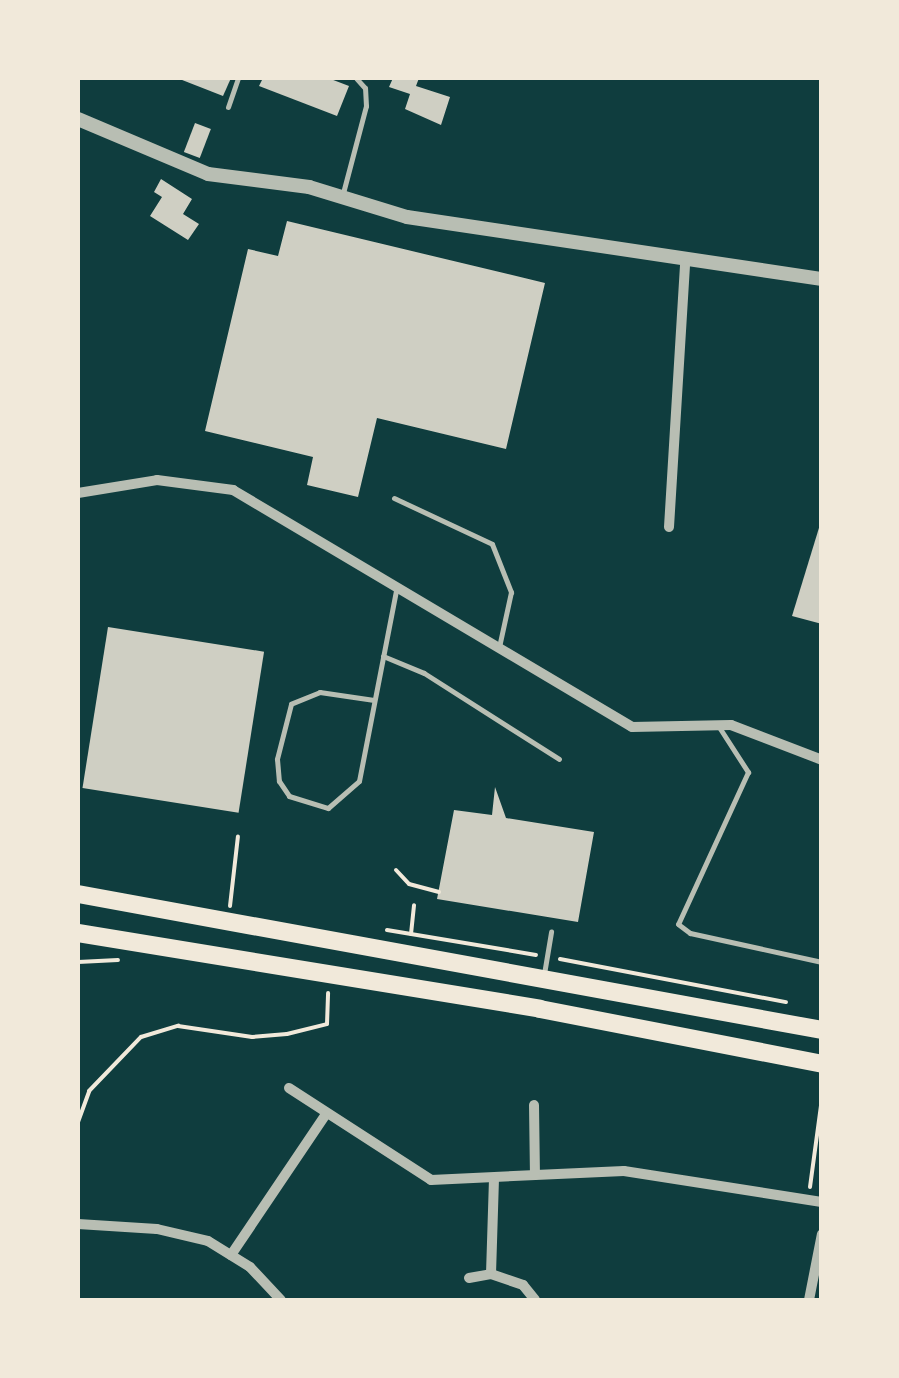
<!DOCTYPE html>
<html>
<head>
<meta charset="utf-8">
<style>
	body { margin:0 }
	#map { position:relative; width:899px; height:1378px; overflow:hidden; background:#0f3d3e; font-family:"DM Sans",sans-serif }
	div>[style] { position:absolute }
	.building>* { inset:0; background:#cfcfc3; transform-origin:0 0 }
	.path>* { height:4px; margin:-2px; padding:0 2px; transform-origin:2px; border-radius:2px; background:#f1e9da }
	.service>* { height:5px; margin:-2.5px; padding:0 2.5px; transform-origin:2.5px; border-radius:2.5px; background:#b8beb3 }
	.minor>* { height:10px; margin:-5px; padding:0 5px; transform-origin:5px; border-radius:5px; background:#b8beb3 }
	.tertiary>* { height:14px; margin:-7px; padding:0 7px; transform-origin:7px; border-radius:7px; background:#b8beb3 }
	.primary>* { height:18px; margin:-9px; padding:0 9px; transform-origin:9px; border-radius:9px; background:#f1e9da }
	span { translate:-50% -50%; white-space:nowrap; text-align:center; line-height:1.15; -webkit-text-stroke:10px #f1e9da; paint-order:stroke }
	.frame { position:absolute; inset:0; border:80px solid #f1e9da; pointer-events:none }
</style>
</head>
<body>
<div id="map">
	<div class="building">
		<div style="clip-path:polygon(177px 78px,231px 78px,223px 96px)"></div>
		<div style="clip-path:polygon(263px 78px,328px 78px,349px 86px,337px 116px,259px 86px)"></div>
		<div style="clip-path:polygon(393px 78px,419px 78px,416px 86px,450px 97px,441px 125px,405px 109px,410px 94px,389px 87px)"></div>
		<div style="left:195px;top:123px;width:17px;height:31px;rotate:21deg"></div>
		<div style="clip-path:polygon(161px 179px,192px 199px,183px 214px,199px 224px,188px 240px,150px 216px,162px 197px,154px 192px)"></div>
		<div style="clip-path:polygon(287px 221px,545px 283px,506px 449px,377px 418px,358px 497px,307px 485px,313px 457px,205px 431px,248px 249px,278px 256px)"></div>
		<div style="clip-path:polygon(822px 518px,822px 624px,792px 616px)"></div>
		<div style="left:108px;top:627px;width:158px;height:163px;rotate:9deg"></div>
		<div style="clip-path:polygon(495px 787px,506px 818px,594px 832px,578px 922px,437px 899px,454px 810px,492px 815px)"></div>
	</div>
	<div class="path">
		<div style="left:396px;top:870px;width:19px;rotate:47deg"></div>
		<div style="left:409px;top:884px;width:31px;rotate:15deg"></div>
		<div style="left:230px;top:906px;width:70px;rotate:-83.5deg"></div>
		<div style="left:387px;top:930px;width:151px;rotate:9.5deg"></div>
		<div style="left:411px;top:934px;width:29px;rotate:-84deg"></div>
		<div style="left:560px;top:959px;width:230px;rotate:10.8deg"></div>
		<div style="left:78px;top:962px;width:40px;rotate:-2.9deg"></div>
		<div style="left:78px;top:1122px;width:33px;rotate:-70deg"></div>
		<div style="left:89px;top:1091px;width:75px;rotate:-46.1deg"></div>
		<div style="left:141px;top:1037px;width:39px;rotate:-17deg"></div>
		<div style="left:178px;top:1026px;width:75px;rotate:8.5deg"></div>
		<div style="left:252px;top:1037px;width:35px;rotate:-5deg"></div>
		<div style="left:287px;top:1034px;width:41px;rotate:-14deg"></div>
		<div style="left:327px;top:1024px;width:31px;rotate:-88deg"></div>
		<div style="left:810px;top:1187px;width:90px;rotate:-82.3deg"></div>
	</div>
	<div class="service">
		<div style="left:228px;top:107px;width:31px;rotate:-71deg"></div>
		<div style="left:343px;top:193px;width:90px;rotate:-75.2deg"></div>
		<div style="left:366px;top:106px;width:18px;rotate:-93deg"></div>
		<div style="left:365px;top:88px;width:13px;rotate:-132deg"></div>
		<div style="left:394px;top:498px;width:108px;rotate:25.1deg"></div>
		<div style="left:492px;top:544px;width:52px;rotate:68.4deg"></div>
		<div style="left:511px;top:592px;width:56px;rotate:102.3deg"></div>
		<div style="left:383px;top:656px;width:44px;rotate:22.5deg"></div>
		<div style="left:424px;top:673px;width:160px;rotate:32.5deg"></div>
		<div style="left:374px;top:700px;width:55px;rotate:-171.6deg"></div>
		<div style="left:320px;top:692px;width:31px;rotate:158deg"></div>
		<div style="left:291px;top:704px;width:57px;rotate:104.3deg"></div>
		<div style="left:277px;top:759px;width:22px;rotate:85deg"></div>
		<div style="left:279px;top:781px;width:18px;rotate:56deg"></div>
		<div style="left:289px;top:796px;width:41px;rotate:17.1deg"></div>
		<div style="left:328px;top:808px;width:41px;rotate:-41.1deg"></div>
		<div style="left:359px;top:781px;width:195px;rotate:-79deg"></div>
		<div style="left:719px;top:727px;width:54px;rotate:57.2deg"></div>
		<div style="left:748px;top:772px;width:167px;rotate:114.7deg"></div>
		<div style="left:678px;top:924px;width:15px;rotate:37deg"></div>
		<div style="left:690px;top:933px;width:135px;rotate:12.4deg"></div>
		<div style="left:544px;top:974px;width:43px;rotate:-80.5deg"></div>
	</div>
	<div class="minor">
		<div style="left:78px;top:493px;width:80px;rotate:-9.3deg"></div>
		<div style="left:157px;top:480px;width:77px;rotate:7.5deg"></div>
		<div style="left:233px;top:490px;width:464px;rotate:30.7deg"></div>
		<div style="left:632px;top:727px;width:99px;rotate:-1.2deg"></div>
		<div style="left:731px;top:725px;width:97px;rotate:21deg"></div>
		<div style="left:669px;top:527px;width:265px;rotate:-86.5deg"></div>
		<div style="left:289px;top:1088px;width:169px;rotate:32.9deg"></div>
		<div style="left:431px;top:1180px;width:193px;rotate:-2.7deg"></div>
		<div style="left:624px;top:1171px;width:200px;rotate:8.9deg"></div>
		<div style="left:534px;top:1105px;width:70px;rotate:89.2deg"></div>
		<div style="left:78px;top:1224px;width:79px;rotate:3.6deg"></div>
		<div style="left:157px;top:1229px;width:52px;rotate:13.2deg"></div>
		<div style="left:208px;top:1241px;width:49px;rotate:31.8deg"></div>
		<div style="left:250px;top:1267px;width:45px;rotate:46.8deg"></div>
		<div style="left:231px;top:1255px;width:170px;rotate:-56deg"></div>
		<div style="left:491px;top:1274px;width:94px;rotate:-88.2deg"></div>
		<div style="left:469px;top:1278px;width:22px;rotate:-10deg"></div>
		<div style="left:491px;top:1274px;width:34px;rotate:19deg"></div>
		<div style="left:523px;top:1285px;width:19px;rotate:51deg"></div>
		<div style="left:809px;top:1300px;width:67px;rotate:-78.9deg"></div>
	</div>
	<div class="tertiary">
		<div style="left:78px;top:119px;width:141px;rotate:22.9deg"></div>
		<div style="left:208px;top:174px;width:102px;rotate:7.3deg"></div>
		<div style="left:309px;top:187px;width:102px;rotate:17deg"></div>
		<div style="left:407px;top:217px;width:420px;rotate:8.5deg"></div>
	</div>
	<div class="primary">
		<div style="left:78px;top:894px;width:756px;rotate:10.36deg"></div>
		<div style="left:78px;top:933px;width:468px;rotate:9.3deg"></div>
		<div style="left:540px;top:1009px;width:287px;rotate:11deg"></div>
	</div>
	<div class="frame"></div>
</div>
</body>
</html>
